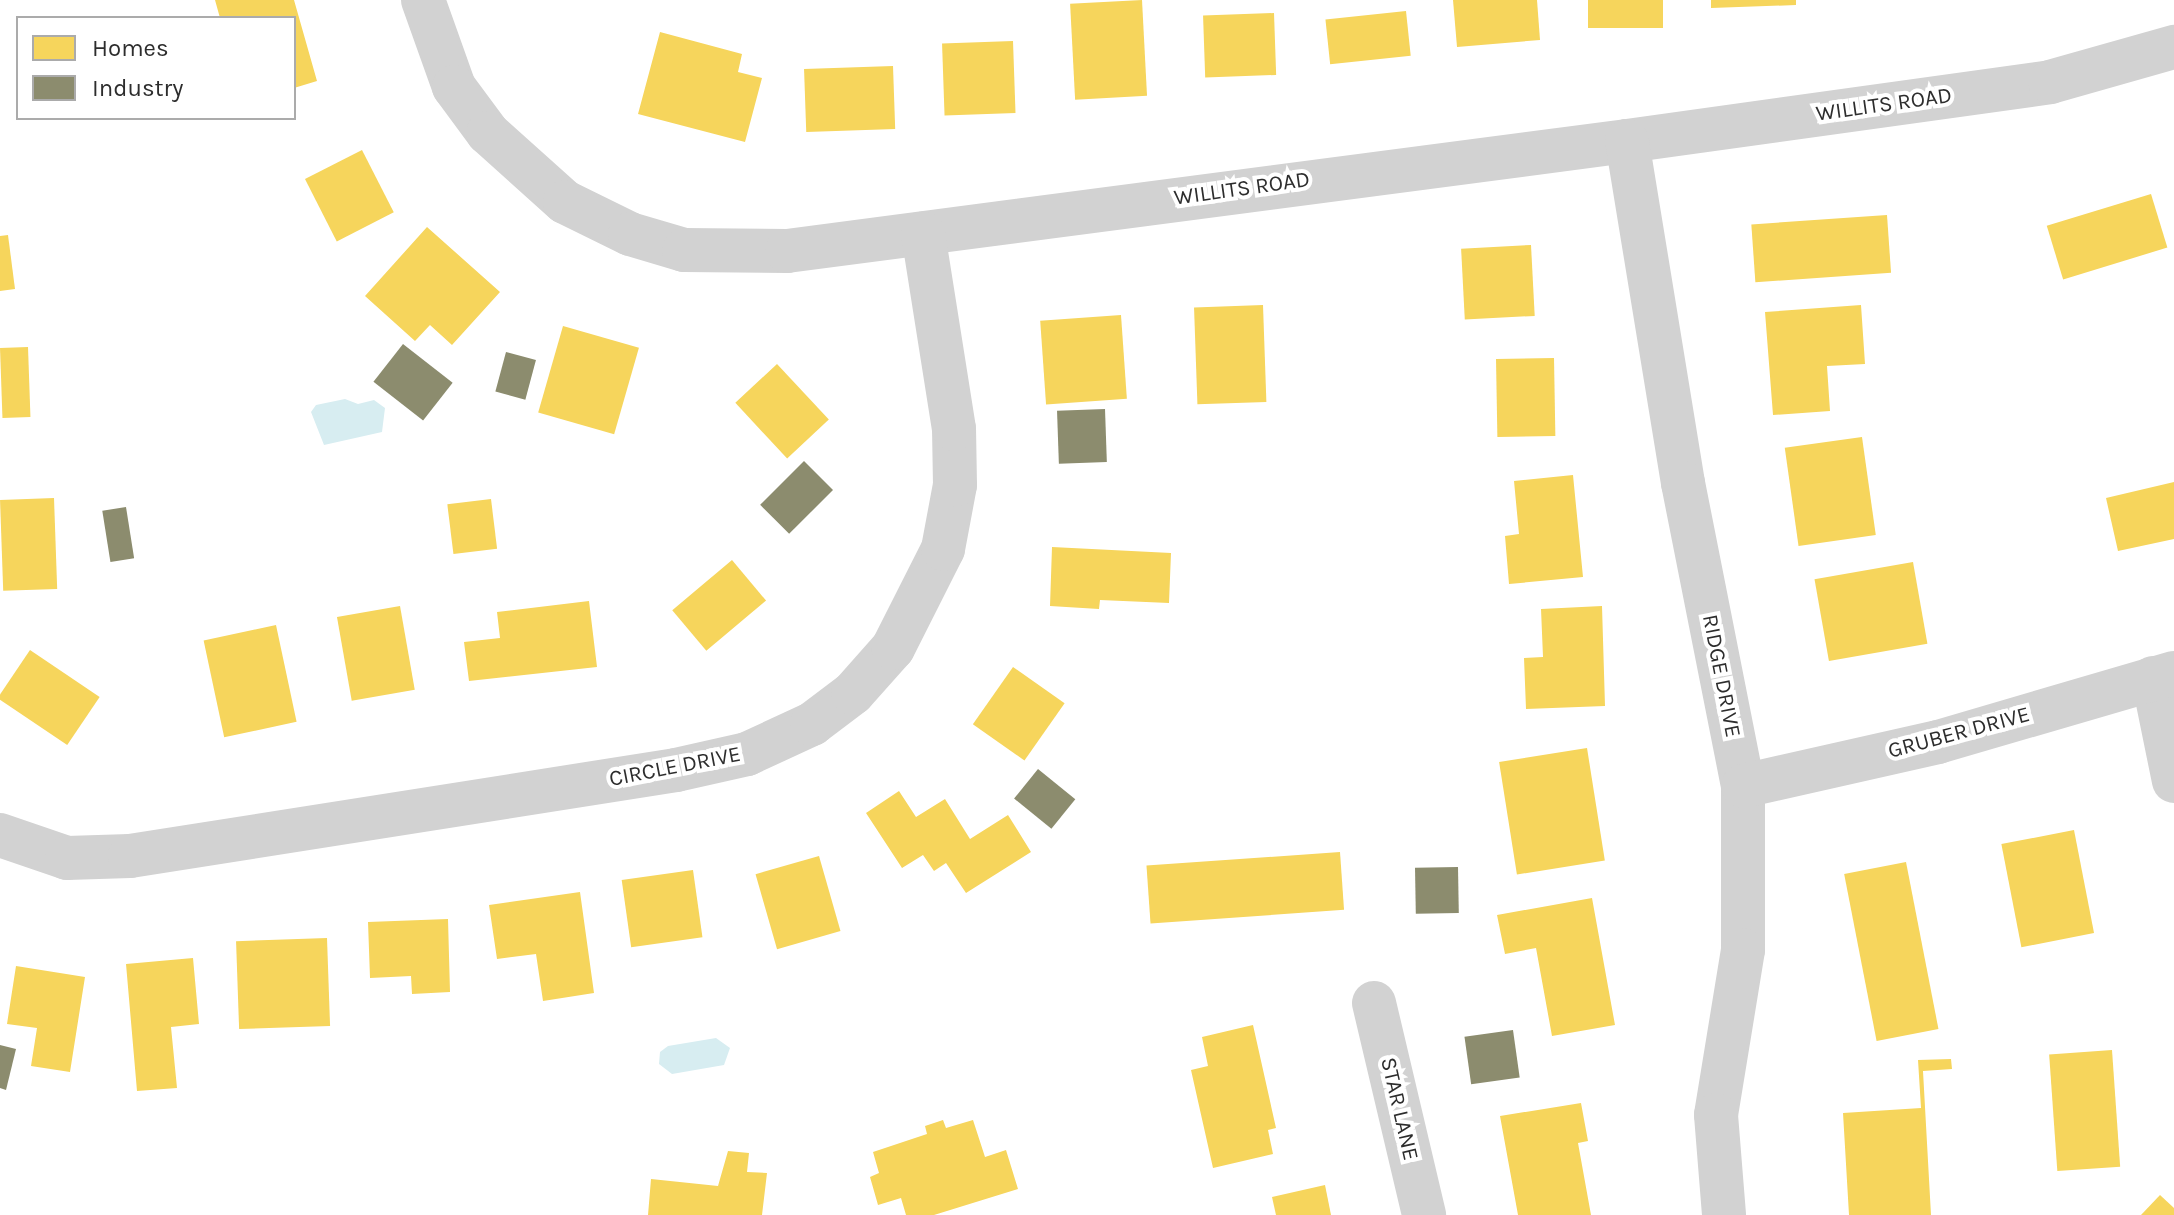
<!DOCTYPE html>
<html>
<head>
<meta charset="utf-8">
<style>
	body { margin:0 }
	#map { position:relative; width:2174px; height:1215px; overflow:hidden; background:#fff; font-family:Karla,sans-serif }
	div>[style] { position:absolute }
	.water>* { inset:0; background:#d7edf1 }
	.homes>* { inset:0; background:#f6d55c; transform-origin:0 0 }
	.industry>* { inset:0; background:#8c8c6e; transform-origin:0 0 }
	.minor>* { height:44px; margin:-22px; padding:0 22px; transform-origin:22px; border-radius:22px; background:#d2d2d2 }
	span { translate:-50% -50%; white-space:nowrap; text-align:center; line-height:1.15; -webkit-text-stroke:8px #fff; paint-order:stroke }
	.street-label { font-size:22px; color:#2d2d2d }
	.legend { position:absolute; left:16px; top:16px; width:280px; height:104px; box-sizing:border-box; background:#fff; border:2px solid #ababab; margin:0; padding:10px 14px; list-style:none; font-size:24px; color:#2d2d2d }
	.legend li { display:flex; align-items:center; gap:16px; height:40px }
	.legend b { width:40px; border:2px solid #ababab }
</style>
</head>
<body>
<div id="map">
	<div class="water">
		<div style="clip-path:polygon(345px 399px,358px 404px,374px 400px,385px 408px,382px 432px,324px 445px,311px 412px,316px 405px)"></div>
		<div style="clip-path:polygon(716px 1038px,730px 1048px,724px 1065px,672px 1074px,659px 1064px,660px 1052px,668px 1046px)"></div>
	</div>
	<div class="homes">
		<div style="clip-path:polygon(215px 0,294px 0,317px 81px,294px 88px,294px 18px,220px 18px)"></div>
		<div style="left:1142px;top:0;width:96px;height:72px;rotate:87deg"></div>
		<div style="clip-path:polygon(1453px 0,1537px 0,1540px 40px,1457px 47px)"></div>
		<div style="left:1588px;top:0;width:75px;height:28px"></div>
		<div style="clip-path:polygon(1711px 0,1796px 0,1796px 5px,1711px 8px)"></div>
		<div style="left:1406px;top:11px;width:45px;height:81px;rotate:84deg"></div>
		<div style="left:1274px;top:13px;width:62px;height:71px;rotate:88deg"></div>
		<div style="clip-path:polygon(660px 32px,742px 54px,738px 72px,762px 78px,745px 142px,638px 114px)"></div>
		<div style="left:1013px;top:41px;width:72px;height:71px;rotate:88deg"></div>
		<div style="left:893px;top:66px;width:63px;height:89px;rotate:88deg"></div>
		<div style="left:362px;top:150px;width:70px;height:64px;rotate:63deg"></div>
		<div style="left:2151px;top:194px;width:56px;height:109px;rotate:73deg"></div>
		<div style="left:1887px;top:215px;width:58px;height:136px;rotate:86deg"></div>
		<div style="clip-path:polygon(427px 227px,500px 292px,452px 345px,430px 325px,415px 341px,365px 296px)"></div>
		<div style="clip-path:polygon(8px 235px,15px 289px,0 291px,0 236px)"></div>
		<div style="left:1531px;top:245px;width:71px;height:70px;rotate:87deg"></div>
		<div style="left:1263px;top:305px;width:97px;height:69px;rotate:88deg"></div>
		<div style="clip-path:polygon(1861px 305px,1865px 364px,1827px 366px,1830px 411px,1773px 415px,1765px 312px)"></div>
		<div style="left:1121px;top:315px;width:84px;height:81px;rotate:86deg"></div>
		<div style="left:563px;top:326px;width:79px;height:90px;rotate:16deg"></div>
		<div style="left:28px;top:347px;width:70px;height:28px;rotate:88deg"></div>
		<div style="left:1554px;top:358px;width:78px;height:58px;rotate:89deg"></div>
		<div style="left:777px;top:364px;width:76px;height:57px;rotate:47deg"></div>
		<div style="left:1862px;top:437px;width:99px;height:78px;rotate:82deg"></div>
		<div style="clip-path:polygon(1573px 475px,1583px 577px,1509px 584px,1505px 536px,1519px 534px,1514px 481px)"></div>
		<div style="clip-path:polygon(2174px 482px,2174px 539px,2118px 551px,2106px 498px)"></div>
		<div style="left:54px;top:498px;width:91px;height:54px;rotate:88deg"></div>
		<div style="left:491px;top:499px;width:50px;height:44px;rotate:83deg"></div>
		<div style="clip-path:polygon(1052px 547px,1171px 553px,1169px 603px,1100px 600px,1099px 609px,1050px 606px)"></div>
		<div style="left:732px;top:560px;width:53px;height:78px;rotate:50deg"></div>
		<div style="left:1913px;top:562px;width:83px;height:100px;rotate:80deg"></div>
		<div style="clip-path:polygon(589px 601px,597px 667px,469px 681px,464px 642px,500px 638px,497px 612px)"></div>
		<div style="left:400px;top:606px;width:85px;height:64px;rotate:80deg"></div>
		<div style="clip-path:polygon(1602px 606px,1605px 706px,1526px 709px,1524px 658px,1543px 657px,1541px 609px)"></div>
		<div style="left:276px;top:625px;width:99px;height:74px;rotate:78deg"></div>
		<div style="left:30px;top:650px;width:84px;height:58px;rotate:34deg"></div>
		<div style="left:1013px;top:667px;width:63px;height:70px;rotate:35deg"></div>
		<div style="left:1587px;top:748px;width:114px;height:89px;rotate:81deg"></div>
		<div style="clip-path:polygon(899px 791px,916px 817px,945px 799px,970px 839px,1008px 815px,1031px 852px,966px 893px,946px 863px,934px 871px,923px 855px,902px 868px,866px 813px)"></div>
		<div style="left:2074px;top:830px;width:105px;height:74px;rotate:79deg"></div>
		<div style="left:1340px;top:852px;width:58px;height:194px;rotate:86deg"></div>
		<div style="left:819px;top:856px;width:78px;height:66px;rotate:74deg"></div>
		<div style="left:1906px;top:862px;width:170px;height:63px;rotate:79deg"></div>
		<div style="left:693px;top:870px;width:68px;height:72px;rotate:82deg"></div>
		<div style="clip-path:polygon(580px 892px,594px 993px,543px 1001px,536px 954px,497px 959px,489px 905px)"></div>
		<div style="clip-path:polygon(1592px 898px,1615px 1025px,1552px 1036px,1536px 948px,1505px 954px,1497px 915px)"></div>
		<div style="clip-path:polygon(448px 919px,450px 992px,412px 994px,411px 976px,370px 978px,368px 922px)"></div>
		<div style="left:327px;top:938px;width:88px;height:91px;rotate:88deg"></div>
		<div style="clip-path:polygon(193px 958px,199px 1024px,171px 1027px,177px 1088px,137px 1091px,126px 964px)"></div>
		<div style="clip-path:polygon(16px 966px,85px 977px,70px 1072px,31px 1066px,37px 1028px,7px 1024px)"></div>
		<div style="clip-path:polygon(1253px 1025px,1276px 1128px,1268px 1130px,1273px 1154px,1213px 1168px,1191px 1070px,1208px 1066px,1202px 1037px)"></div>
		<div style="left:2112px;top:1050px;width:117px;height:63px;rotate:86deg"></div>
		<div style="clip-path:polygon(1951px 1059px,1952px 1069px,1923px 1071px,1931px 1215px,1849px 1215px,1843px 1113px,1921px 1108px,1918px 1060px)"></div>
		<div style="clip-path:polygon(1581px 1103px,1588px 1141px,1578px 1143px,1591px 1215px,1518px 1215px,1500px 1116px)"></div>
		<div style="clip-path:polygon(943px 1120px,946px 1128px,973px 1120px,985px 1157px,1006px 1150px,1018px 1189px,934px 1215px,906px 1215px,901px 1198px,878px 1205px,870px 1177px,879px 1173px,873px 1152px,927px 1134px,925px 1126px)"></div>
		<div style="clip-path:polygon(728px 1151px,749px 1153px,747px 1172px,767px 1173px,762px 1215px,648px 1215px,651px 1179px,718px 1186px)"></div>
		<div style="clip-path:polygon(1325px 1185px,1331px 1215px,1276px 1215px,1272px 1197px)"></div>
		<div style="clip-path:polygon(2160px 1195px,2174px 1208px,2174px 1215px,2141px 1215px)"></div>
	</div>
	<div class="industry">
		<div style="left:403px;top:344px;width:63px;height:48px;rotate:38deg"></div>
		<div style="left:506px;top:352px;width:31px;height:41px;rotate:15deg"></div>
		<div style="left:1105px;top:409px;width:53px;height:48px;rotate:88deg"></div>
		<div style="left:804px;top:461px;width:41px;height:62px;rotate:45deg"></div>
		<div style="left:126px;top:507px;width:52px;height:24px;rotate:81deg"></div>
		<div style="left:1038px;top:769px;width:48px;height:38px;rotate:39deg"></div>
		<div style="left:1458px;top:867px;width:46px;height:43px;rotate:89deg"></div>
		<div style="left:1513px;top:1030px;width:48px;height:49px;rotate:82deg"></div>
		<div style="clip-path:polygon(0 1045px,16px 1049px,6px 1090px,0 1088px)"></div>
	</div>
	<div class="minor">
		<div style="left:423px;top:0;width:92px;rotate:70.4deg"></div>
		<div style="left:454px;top:87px;width:57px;rotate:53.5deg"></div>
		<div style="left:488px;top:133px;width:103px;rotate:41.9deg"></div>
		<div style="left:565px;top:202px;width:72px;rotate:26.2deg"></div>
		<div style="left:630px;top:234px;width:56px;rotate:16.5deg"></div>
		<div style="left:684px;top:250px;width:103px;rotate:0.6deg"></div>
		<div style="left:787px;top:251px;width:847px;rotate:-7.46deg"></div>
		<div style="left:1627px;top:141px;width:427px;rotate:-7.9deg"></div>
		<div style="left:2050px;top:82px;width:129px;rotate:-15.8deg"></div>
		<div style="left:1627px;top:141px;width:347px;rotate:80.7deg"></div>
		<div style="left:1683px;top:483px;width:309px;rotate:78.8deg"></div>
		<div style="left:1743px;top:786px;width:164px;rotate:90deg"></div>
		<div style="left:1743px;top:950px;width:167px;rotate:99.3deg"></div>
		<div style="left:1716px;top:1115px;width:100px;rotate:85.4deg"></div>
		<div style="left:2153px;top:678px;width:105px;rotate:78.5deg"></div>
		<div style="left:1743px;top:786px;width:200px;rotate:-12.7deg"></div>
		<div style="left:1938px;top:742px;width:246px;rotate:-16.3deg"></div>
		<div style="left:0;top:835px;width:71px;rotate:18.9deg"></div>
		<div style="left:67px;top:858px;width:63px;rotate:-1.8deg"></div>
		<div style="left:130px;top:856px;width:553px;rotate:-8.95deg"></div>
		<div style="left:676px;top:770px;width:73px;rotate:-12.7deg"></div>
		<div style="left:747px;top:754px;width:72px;rotate:-24.8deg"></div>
		<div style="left:812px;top:724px;width:51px;rotate:-37.1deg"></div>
		<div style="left:853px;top:693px;width:60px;rotate:-48.4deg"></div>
		<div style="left:893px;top:648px;width:111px;rotate:-63.2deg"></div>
		<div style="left:943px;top:549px;width:65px;rotate:-79.4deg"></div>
		<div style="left:955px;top:485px;width:56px;rotate:-91deg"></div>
		<div style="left:954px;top:429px;width:198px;rotate:-99deg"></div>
		<div style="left:1374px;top:1003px;width:218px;rotate:76.7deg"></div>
	</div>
	<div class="street-label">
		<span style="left:1884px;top:105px;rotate:-8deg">WILLITS ROAD</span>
		<span style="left:1242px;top:189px;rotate:-8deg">WILLITS ROAD</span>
		<span style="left:1721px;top:676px;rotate:79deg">RIDGE DRIVE</span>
		<span style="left:1959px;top:733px;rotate:-15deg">GRUBER DRIVE</span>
		<span style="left:675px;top:767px;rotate:-11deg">CIRCLE DRIVE</span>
		<span style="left:1399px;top:1109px;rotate:77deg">STAR LANE</span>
	</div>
	<ul class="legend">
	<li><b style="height:22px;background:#f6d55c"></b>Homes</li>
	<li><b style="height:22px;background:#8c8c6e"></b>Industry</li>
	</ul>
</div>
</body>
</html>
